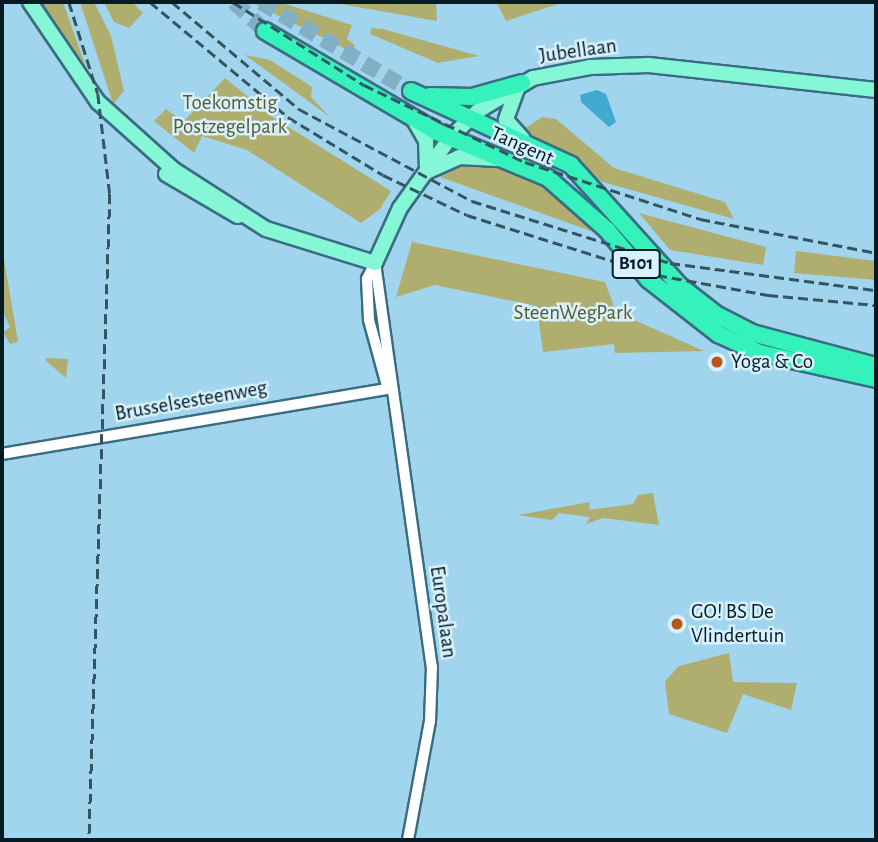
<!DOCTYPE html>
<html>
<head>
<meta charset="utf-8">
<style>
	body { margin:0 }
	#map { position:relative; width:878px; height:842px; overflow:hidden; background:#a0d5ed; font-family:"Alegreya Sans",sans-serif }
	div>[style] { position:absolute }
	.green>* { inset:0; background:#afae6e }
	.water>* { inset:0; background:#42a9d1 }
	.highway-tunnel>* { height:16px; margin-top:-8px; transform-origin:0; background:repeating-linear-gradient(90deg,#81b0c4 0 16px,transparent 0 24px) }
	.roads { filter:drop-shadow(2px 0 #3a6c82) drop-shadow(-2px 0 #3a6c82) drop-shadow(0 2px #3a6c82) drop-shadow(0 -2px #3a6c82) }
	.minor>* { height:10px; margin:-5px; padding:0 5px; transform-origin:5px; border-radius:5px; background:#fff }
	.major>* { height:14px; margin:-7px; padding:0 7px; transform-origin:7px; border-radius:7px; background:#86f7d6 }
	.highway>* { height:16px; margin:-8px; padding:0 8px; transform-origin:8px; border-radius:8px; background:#35f1bb }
	.rail>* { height:2.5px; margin-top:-1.25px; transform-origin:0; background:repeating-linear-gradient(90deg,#355461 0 10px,transparent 0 15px) }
	.dots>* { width:19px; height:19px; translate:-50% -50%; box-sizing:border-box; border:4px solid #d7f1fe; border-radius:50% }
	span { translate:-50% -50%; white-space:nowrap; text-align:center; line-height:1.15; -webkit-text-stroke:5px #d7f1fe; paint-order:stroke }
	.shield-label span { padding:2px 5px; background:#d7f1fe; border:2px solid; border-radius:5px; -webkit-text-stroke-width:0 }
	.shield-label { font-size:19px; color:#051a22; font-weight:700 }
	.street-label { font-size:21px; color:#051a22 }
	.park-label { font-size:21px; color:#5a592a }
	.poi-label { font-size:21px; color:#051a22 }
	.left { translate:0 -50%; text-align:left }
	.frame { position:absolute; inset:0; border:4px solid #051a22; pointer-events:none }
</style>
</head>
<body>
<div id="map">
	<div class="green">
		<div style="clip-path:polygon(40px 2px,63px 2px,90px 79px,50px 20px)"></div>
		<div style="clip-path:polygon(80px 2px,94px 2px,111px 36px,124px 91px,113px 104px)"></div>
		<div style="clip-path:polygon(104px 2px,132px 2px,143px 13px,129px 28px,114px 22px)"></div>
		<div style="clip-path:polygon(251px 2px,279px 2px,352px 25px,347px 39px,355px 45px,352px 52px)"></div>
		<div style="clip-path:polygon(329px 2px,436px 2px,437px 21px)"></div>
		<div style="clip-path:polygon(496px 2px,564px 2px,506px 21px)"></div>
		<div style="clip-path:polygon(371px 28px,383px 29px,479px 56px,438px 63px,370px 34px)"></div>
		<div style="clip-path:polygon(245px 55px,270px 60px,312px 87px,311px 97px,330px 117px)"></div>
		<div style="clip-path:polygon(225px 78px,274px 118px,391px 191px,380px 209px,361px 223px,247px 150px,202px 136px,194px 153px,154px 121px,166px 109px,183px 122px)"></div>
		<div style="clip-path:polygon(542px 117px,556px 119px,614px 168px,725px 202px,734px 219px,603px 182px,521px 131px)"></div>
		<div style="clip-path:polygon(466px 164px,495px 164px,549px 189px,602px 235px,440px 177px)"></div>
		<div style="clip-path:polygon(639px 213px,766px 247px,763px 265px,670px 250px)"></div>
		<div style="clip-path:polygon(412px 242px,605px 282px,616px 312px,704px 351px,615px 353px,614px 344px,543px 352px,537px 306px,435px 285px,396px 297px)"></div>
		<div style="clip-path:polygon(2px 247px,18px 342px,10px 344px,3px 332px,10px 327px,2px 310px)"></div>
		<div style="clip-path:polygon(796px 251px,876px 261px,876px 280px,794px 273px)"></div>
		<div style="clip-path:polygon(68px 359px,66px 378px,45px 360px,47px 358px)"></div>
		<div style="clip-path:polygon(653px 493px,659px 525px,603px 518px,586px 524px,590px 517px,559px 513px,552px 520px,518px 515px,590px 502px,589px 510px,633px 504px,638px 495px)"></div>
		<div style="clip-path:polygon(729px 653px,733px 682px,797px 683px,791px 710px,743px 694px,727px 733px,669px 714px,665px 681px,679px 666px)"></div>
	</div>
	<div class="water">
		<div style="clip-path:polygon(597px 90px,606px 94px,616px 122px,609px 127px,581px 102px,580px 95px)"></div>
	</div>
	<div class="highway-tunnel">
		<div style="left:234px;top:2px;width:42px;rotate:43.1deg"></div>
		<div style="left:261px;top:2px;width:174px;rotate:30.7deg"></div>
	</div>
	<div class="roads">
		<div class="minor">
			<div style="left:375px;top:263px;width:408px;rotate:82deg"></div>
			<div style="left:432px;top:667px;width:54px;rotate:92.1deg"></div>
			<div style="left:430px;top:721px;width:121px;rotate:100.5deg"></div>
			<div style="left:375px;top:263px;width:18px;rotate:117deg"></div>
			<div style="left:367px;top:279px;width:41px;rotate:87.2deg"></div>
			<div style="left:369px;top:320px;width:68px;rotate:74.7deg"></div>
			<div style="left:2px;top:454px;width:391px;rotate:-9.6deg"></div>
		</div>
		<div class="major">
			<div style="left:30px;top:2px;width:121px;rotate:55.8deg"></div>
			<div style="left:98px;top:102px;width:102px;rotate:41.8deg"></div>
			<div style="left:174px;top:170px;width:109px;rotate:32.7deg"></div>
			<div style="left:266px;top:229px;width:114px;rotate:17.3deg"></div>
			<div style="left:375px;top:263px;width:60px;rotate:-65.6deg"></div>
			<div style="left:400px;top:208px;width:86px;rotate:-54.5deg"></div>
			<div style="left:450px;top:138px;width:39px;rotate:-44deg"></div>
			<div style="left:478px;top:111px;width:64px;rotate:-31deg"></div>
			<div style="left:533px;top:78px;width:58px;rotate:-10.9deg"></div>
			<div style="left:590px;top:67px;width:59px;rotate:-1.9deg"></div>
			<div style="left:649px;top:65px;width:228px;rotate:6.3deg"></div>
			<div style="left:517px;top:89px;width:33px;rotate:110deg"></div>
			<div style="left:506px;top:120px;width:25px;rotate:48deg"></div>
			<div style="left:414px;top:120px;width:24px;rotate:60deg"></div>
			<div style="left:426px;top:141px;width:26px;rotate:88deg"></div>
			<div style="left:426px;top:172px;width:36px;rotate:-24deg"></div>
			<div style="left:459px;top:157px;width:38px;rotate:3deg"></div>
			<div style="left:166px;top:174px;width:83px;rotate:30.3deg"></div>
		</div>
		<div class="highway">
			<div style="left:265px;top:31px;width:199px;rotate:30.4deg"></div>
			<div style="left:437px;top:132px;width:120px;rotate:22.5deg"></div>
			<div style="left:548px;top:178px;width:79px;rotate:41.4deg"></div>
			<div style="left:607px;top:230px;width:65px;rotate:50deg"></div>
			<div style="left:649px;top:280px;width:88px;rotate:38deg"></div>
			<div style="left:718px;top:334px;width:46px;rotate:24.3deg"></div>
			<div style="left:760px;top:353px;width:119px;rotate:12.6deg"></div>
			<div style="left:411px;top:91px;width:176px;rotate:24.8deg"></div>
			<div style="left:571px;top:165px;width:163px;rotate:48deg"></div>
			<div style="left:680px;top:286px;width:47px;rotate:38.1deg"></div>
			<div style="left:717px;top:315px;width:39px;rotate:27deg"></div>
			<div style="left:752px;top:333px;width:128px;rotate:14.9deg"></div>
			<div style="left:430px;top:96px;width:42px;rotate:1.4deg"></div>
			<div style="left:472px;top:97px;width:52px;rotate:-15.6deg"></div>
		</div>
	</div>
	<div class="rail">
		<div style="left:69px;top:2px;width:96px;rotate:72.5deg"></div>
		<div style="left:98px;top:94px;width:101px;rotate:83.2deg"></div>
		<div style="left:110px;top:194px;width:646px;rotate:91.86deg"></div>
		<div style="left:150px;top:2px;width:180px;rotate:39.8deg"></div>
		<div style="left:288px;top:117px;width:111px;rotate:31.4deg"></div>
		<div style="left:383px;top:175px;width:93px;rotate:25.5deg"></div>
		<div style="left:467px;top:215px;width:199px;rotate:17.5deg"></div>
		<div style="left:657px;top:275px;width:113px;rotate:10.2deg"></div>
		<div style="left:768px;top:295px;width:108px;rotate:5.3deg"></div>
		<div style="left:172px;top:2px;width:166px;rotate:40.1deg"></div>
		<div style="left:299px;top:109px;width:196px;rotate:28deg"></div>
		<div style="left:472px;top:201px;width:207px;rotate:17.4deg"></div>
		<div style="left:670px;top:263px;width:208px;rotate:7.5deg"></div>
		<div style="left:233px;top:2px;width:155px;rotate:32.4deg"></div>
		<div style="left:364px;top:85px;width:178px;rotate:25.6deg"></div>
		<div style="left:525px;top:162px;width:184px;rotate:18deg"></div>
		<div style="left:700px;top:219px;width:179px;rotate:10.9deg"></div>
	</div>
	<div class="dots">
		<div style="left:717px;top:362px;background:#b75616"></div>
		<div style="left:677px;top:624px;background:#b75616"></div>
	</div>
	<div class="shield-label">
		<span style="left:636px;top:264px">B101</span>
	</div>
	<div class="street-label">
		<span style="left:578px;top:51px;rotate:-8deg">Jubellaan</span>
		<span style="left:522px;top:146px;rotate:24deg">Tangent</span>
		<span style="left:191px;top:401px;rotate:-10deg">Brusselsesteenweg</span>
		<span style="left:443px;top:612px;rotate:82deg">Europalaan</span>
	</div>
	<div class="park-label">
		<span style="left:230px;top:115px">Toekomstig<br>Postzegelpark</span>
		<span style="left:573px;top:313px">SteenWegPark</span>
	</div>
	<div class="poi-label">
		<span class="left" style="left:731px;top:362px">Yoga &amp; Co</span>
		<span class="left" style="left:691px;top:624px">GO! BS De<br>Vlindertuin</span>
	</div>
	<div class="frame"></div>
</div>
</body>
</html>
